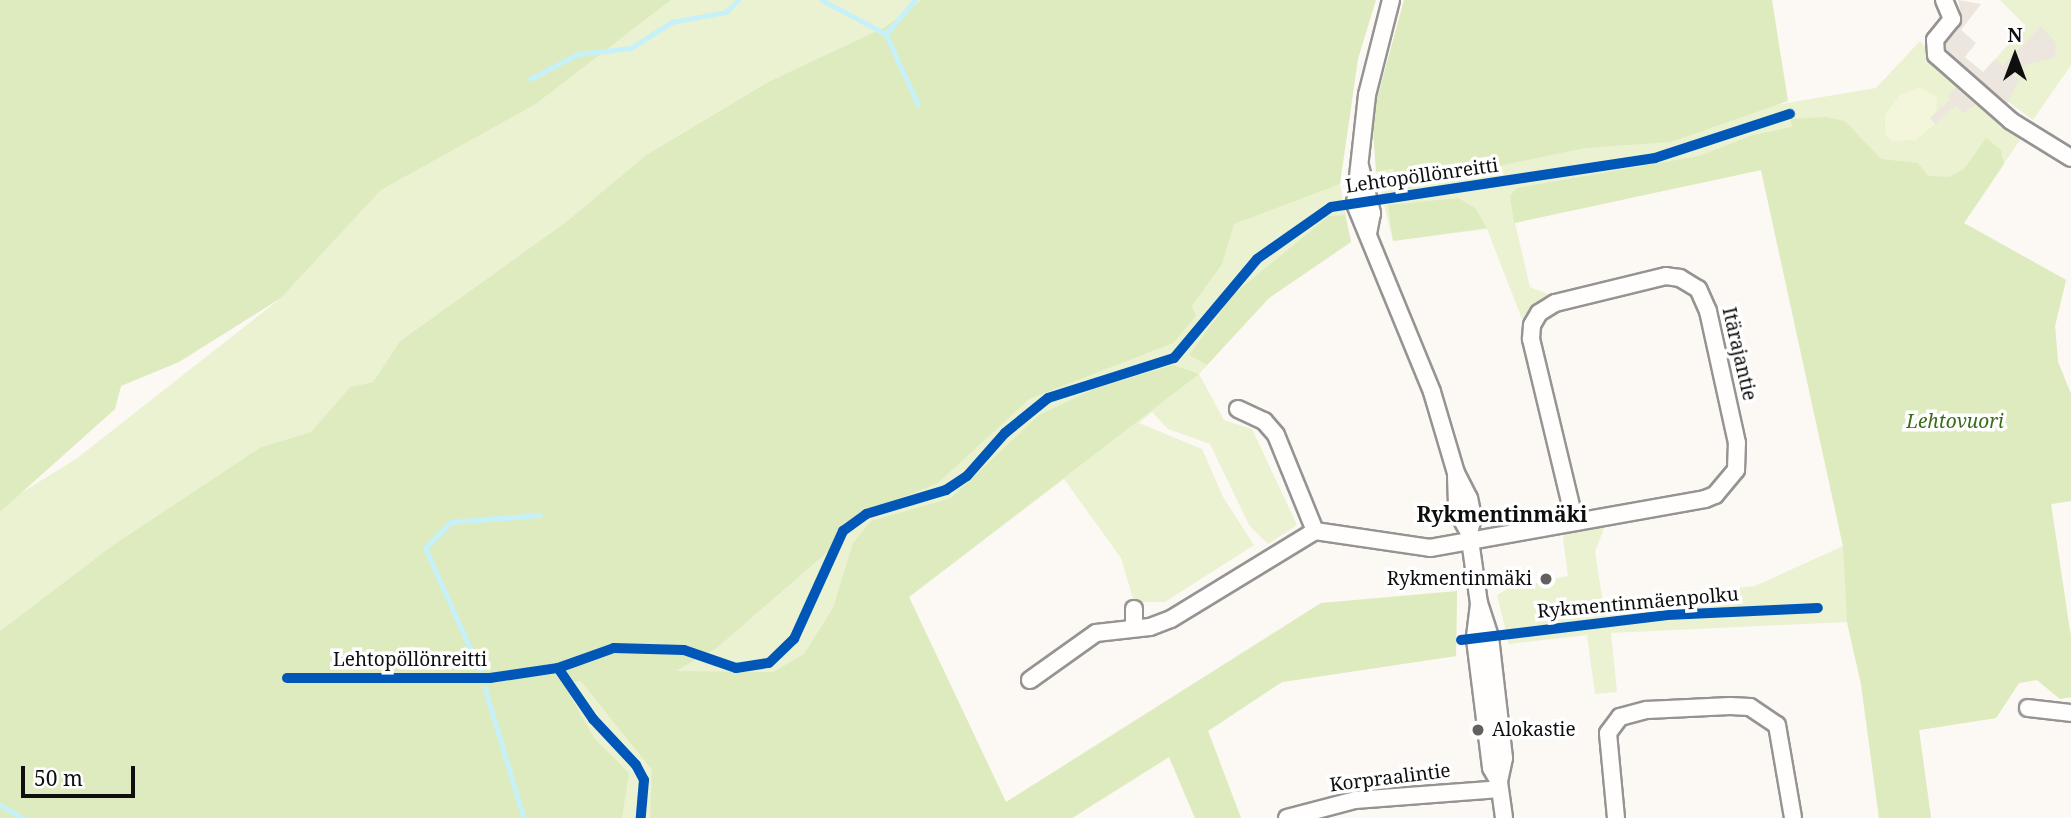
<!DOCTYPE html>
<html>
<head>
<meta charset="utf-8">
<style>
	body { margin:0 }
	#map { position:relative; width:2071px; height:818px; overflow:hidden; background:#fcf8f4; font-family:"Noto Serif",serif }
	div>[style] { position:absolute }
	.green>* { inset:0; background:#ebf2d2 }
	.forest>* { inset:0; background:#deebbf }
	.pitch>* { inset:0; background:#f4f6dc }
	.plaza>* { inset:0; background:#ede6df }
	.stream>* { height:4.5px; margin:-2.25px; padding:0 2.25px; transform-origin:2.25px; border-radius:2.25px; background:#c7f1f9 }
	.roads { filter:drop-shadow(2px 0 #969492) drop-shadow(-2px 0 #969492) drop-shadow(0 2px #969492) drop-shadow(0 -2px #969492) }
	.minor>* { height:16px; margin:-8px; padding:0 8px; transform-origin:8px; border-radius:8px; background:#fffefd }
	.cycleway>* { height:10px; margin:-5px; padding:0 5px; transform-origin:5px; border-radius:5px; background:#0057b8 }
	.dots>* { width:19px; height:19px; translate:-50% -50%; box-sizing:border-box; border:4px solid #fff; border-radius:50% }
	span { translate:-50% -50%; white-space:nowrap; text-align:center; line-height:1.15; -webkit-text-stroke:7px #fff; paint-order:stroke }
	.street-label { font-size:19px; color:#0f0f0f }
	.park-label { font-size:19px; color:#3a6d19; font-style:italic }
	.poi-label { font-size:19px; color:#0f0f0f }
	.right { translate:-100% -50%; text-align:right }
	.left { translate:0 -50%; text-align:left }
	.neighbourhood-label { font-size:21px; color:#0f0f0f; font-weight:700 }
	.north { position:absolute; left:1980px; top:21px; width:70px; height:70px; -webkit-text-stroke:5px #fff; paint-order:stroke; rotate:0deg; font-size:19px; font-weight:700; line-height:28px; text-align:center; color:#0f0f0f }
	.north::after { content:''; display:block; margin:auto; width:24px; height:32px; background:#0f0f0f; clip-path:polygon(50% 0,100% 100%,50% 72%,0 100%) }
	.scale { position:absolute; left:21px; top:766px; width:114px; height:32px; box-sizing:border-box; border:4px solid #0f0f0f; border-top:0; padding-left:9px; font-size:21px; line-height:24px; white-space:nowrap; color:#0f0f0f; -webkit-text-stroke:5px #fff; paint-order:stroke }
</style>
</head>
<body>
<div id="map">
	<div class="green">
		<div style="clip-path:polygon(671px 0,921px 0,885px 27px,770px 81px,646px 155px,566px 222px,400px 341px,373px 382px,350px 387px,311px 432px,261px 447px,113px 545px,0 631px,0 506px,76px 459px,281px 298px,381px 190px,536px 104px)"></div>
		<div style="clip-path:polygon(2000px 0,2071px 0,2071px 65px,2033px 120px,1978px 79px,2025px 25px)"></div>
		<div style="clip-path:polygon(1920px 41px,1948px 75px,2022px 137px,1964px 223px,2066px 280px,2055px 326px,2058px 362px,2071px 394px,2071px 501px,2051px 504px,2071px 638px,2071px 697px,2060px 699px,2037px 680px,2019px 683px,1996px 718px,1919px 730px,1931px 818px,1879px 818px,1861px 684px,1847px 622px,1611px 633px,1617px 692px,1595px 694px,1587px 635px,1509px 644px,1497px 595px,1509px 588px,1568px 576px,1563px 538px,1569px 529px,1606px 523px,1595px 552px,1603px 602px,1755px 586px,1843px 546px,1761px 170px,1515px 223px,1530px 287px,1555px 297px,1539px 301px,1522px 319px,1487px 229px,1393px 241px,1376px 172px,1876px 88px)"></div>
		<div style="clip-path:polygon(1340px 184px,1351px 242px,1269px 298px,1199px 374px,1224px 420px,1252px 429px,1297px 525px,1268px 544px,1249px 525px,1210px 444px,1168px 429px,1152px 412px,1139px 423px,1202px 449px,1223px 497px,1254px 545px,1165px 602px,1134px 602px,1121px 558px,1064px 479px,909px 597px,1006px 803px,1175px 697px,1457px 591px,1456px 656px,1282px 682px,1208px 731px,1241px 818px,1195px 818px,1169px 757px,1072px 818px,542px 818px,537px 685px,674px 671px,717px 648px,930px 464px,1192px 249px,1250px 214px)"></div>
	</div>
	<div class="forest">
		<div style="clip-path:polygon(0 0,671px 0,536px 104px,381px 190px,281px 298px,179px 362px,121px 386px,115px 409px,0 512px)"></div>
		<div style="clip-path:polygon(921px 0,1376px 0,1358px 59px,1340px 184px,1234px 224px,1222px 264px,1192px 306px,1196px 316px,1173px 343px,1029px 399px,938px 483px,881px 506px,717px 648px,676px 671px,773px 672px,804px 654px,833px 608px,853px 543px,871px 521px,951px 498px,1039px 415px,1094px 389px,1173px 365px,1199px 374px,909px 597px,1006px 802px,1321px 603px,1457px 591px,1456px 656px,1282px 682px,1208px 731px,1241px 818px,1195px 818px,1169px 757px,1072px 818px,650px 818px,652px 770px,581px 681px,563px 683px,594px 738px,629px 773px,622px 818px,0 818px,0 631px,113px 545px,261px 447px,311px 432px,350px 387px,373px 382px,400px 341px,566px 222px,646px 155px,770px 81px,885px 27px)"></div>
		<div style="clip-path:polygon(1404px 0,1772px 0,1788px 101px,1671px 142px,1585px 148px,1399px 187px,1393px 169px,1376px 172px,1372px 117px)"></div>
		<div style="clip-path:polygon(1825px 117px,1845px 121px,1881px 159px,1918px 163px,1928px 176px,1949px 177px,1964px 169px,1986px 138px,2001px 150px,2004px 164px,1964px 223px,2066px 280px,2055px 326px,2058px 362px,2071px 394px,2071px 501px,2051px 504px,2071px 638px,2071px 697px,2060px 699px,2037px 680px,2019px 683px,1996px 718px,1919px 730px,1931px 818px,1879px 818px,1861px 684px,1847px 622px,1843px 546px,1761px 170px,1514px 223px,1510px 196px,1517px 188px,1699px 156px,1753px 135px,1792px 127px,1791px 119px)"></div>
		<div style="clip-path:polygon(1458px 198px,1475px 208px,1487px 228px,1393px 241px,1388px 205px)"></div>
		<div style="clip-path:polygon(1345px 215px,1351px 242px,1269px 298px,1207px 365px,1189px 355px,1234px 294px,1329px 216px)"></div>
	</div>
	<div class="pitch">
		<div style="clip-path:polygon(1920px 87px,1937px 98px,1936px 112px,1930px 118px,1935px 124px,1916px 140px,1891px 141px,1885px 134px,1885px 115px,1899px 96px)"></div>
	</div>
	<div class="plaza">
		<div style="clip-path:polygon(1958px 0,1981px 4px,1961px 30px,1976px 43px,1965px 57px,1983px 72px,1995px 59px,2003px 65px,2041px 26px,2056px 43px,2055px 58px,2027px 64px,2014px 75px,2019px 80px,2006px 106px,1945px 52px,1944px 39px,1961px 16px)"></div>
		<div style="clip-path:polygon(1959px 84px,1980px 102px,1964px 113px,1955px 106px,1935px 124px,1930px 118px,1950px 100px,1948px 96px)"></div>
	</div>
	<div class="stream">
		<div style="left:822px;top:0;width:72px;rotate:28deg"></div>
		<div style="left:886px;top:34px;width:45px;rotate:-49.5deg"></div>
		<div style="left:886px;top:34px;width:77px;rotate:65.4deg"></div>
		<div style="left:530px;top:79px;width:54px;rotate:-27.5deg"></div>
		<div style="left:578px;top:54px;width:53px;rotate:-6.5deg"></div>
		<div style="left:631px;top:48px;width:49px;rotate:-32.4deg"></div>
		<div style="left:672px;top:22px;width:55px;rotate:-10.5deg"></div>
		<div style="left:726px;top:12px;width:17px;rotate:-45deg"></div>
		<div style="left:480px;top:671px;width:135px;rotate:-114.1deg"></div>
		<div style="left:425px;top:548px;width:37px;rotate:-45deg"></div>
		<div style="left:451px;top:522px;width:89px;rotate:-4.5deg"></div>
		<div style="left:485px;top:688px;width:136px;rotate:73.3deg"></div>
		<div style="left:0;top:805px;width:26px;rotate:29deg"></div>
	</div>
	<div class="roads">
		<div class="minor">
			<div style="left:1391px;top:0;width:98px;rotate:104.2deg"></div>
			<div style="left:1367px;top:95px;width:110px;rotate:96.3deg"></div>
			<div style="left:1355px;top:204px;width:203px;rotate:67.7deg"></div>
			<div style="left:1432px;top:392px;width:84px;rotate:73.5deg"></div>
			<div style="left:1456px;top:473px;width:28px;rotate:63deg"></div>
			<div style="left:1469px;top:498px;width:19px;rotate:78deg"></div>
			<div style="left:1473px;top:517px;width:16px;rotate:104deg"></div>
			<div style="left:1469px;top:533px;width:71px;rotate:81.9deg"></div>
			<div style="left:1479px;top:603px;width:36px;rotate:72deg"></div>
			<div style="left:1490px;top:637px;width:122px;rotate:83.4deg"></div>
			<div style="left:1504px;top:758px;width:25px;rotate:102deg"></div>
			<div style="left:1944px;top:0;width:21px;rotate:67deg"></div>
			<div style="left:1952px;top:19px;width:27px;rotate:129deg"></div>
			<div style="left:1935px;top:40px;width:15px;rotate:86deg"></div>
			<div style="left:1936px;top:55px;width:100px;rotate:41.3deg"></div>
			<div style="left:2011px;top:121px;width:70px;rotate:31.7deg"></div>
			<div style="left:1360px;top:166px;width:49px;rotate:75.7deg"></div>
			<div style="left:1372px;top:213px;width:20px;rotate:101deg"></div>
			<div style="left:1238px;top:409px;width:29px;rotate:25deg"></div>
			<div style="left:1264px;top:421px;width:18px;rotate:49deg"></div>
			<div style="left:1276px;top:435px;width:104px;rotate:67.9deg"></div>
			<div style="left:1456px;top:476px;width:35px;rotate:88deg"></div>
			<div style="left:1457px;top:511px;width:25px;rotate:61deg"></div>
			<div style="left:1479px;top:604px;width:35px;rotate:97deg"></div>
			<div style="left:1475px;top:639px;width:130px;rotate:82.9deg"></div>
			<div style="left:1491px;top:768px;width:16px;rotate:60deg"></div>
			<div style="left:1499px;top:782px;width:36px;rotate:82deg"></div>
			<div style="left:1134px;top:628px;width:19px;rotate:-90deg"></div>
			<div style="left:1030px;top:680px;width:81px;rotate:-35.5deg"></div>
			<div style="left:1096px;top:633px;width:54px;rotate:-6.3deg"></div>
			<div style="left:1150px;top:627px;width:22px;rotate:-21deg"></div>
			<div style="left:1171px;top:619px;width:169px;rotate:-31.4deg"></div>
			<div style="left:1315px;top:531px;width:116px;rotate:8.4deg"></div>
			<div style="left:1430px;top:548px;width:279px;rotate:-10.1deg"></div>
			<div style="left:1705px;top:499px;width:11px;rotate:-22deg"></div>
			<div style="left:1715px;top:495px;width:33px;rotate:-50deg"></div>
			<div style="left:1736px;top:470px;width:27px;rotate:-88deg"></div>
			<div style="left:1737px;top:443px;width:135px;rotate:-102.4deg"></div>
			<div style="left:1708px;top:311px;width:24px;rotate:-114deg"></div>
			<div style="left:1698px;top:289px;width:21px;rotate:-149deg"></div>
			<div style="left:1680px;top:278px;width:14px;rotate:-172deg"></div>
			<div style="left:1666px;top:276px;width:114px;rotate:166.3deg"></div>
			<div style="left:1555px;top:303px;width:19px;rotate:148deg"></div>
			<div style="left:1539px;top:313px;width:14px;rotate:120deg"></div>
			<div style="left:1532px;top:325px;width:14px;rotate:94deg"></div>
			<div style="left:1531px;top:339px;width:188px;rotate:76.5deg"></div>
			<div style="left:2028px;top:708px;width:43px;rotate:6.6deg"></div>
			<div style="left:1287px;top:818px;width:70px;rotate:-14.8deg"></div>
			<div style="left:1355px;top:800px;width:145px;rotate:-4.3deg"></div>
			<div style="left:1616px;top:818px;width:85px;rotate:-95.4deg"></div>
			<div style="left:1608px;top:733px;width:20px;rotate:-53deg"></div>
			<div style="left:1620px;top:717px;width:28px;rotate:-15deg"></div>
			<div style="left:1647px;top:710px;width:83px;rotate:-2.8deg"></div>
			<div style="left:1730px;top:706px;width:20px;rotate:3deg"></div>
			<div style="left:1750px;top:707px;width:32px;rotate:34deg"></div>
			<div style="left:1777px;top:725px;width:94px;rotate:80.2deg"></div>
		</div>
	</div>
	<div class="cycleway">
		<div style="left:1461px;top:640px;width:208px;rotate:-6.9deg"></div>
		<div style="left:1667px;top:615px;width:151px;rotate:-2.7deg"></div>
		<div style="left:558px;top:668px;width:62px;rotate:55.5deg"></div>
		<div style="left:593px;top:719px;width:63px;rotate:46.9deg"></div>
		<div style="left:636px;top:765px;width:17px;rotate:62deg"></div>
		<div style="left:644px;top:780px;width:38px;rotate:95deg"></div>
		<div style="left:287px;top:678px;width:203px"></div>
		<div style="left:490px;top:678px;width:69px;rotate:-8.4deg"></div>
		<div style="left:558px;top:668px;width:59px;rotate:-19.7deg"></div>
		<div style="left:614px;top:648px;width:70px;rotate:1.6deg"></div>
		<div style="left:684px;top:650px;width:55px;rotate:19.1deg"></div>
		<div style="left:736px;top:668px;width:33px;rotate:-9deg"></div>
		<div style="left:769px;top:663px;width:35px;rotate:-44deg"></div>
		<div style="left:794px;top:639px;width:119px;rotate:-65.6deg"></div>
		<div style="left:843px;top:531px;width:29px;rotate:-36deg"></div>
		<div style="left:866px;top:514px;width:84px;rotate:-16.7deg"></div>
		<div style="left:946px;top:490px;width:25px;rotate:-34deg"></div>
		<div style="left:967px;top:476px;width:57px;rotate:-48.5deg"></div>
		<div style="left:1005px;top:433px;width:55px;rotate:-39.1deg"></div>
		<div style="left:1048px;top:398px;width:132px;rotate:-17.6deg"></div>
		<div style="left:1174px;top:358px;width:129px;rotate:-50deg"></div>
		<div style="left:1257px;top:259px;width:90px;rotate:-35.1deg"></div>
		<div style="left:1331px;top:207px;width:328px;rotate:-8.6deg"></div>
		<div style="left:1655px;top:158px;width:142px;rotate:-18.1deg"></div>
	</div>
	<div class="dots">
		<div style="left:1546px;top:579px;background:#62615f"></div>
		<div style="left:1478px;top:730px;background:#62615f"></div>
	</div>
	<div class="street-label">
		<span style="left:1422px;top:176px;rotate:-8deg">Lehtopöllönreitti</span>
		<span style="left:1739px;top:354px;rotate:77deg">Itärajantie</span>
		<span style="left:1638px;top:603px;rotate:-5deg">Rykmentinmäenpolku</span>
		<span style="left:410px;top:660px">Lehtopöllönreitti</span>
		<span style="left:1390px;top:778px;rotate:-7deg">Korpraalintie</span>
	</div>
	<div class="park-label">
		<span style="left:1955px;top:422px">Lehtovuori</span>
	</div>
	<div class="poi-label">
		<span class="right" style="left:1532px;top:579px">Rykmentinmäki</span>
		<span class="left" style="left:1492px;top:730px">Alokastie</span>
	</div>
	<div class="neighbourhood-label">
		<span style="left:1502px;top:514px">Rykmentinmäki</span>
	</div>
	<div class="north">N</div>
	<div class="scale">50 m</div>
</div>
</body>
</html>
